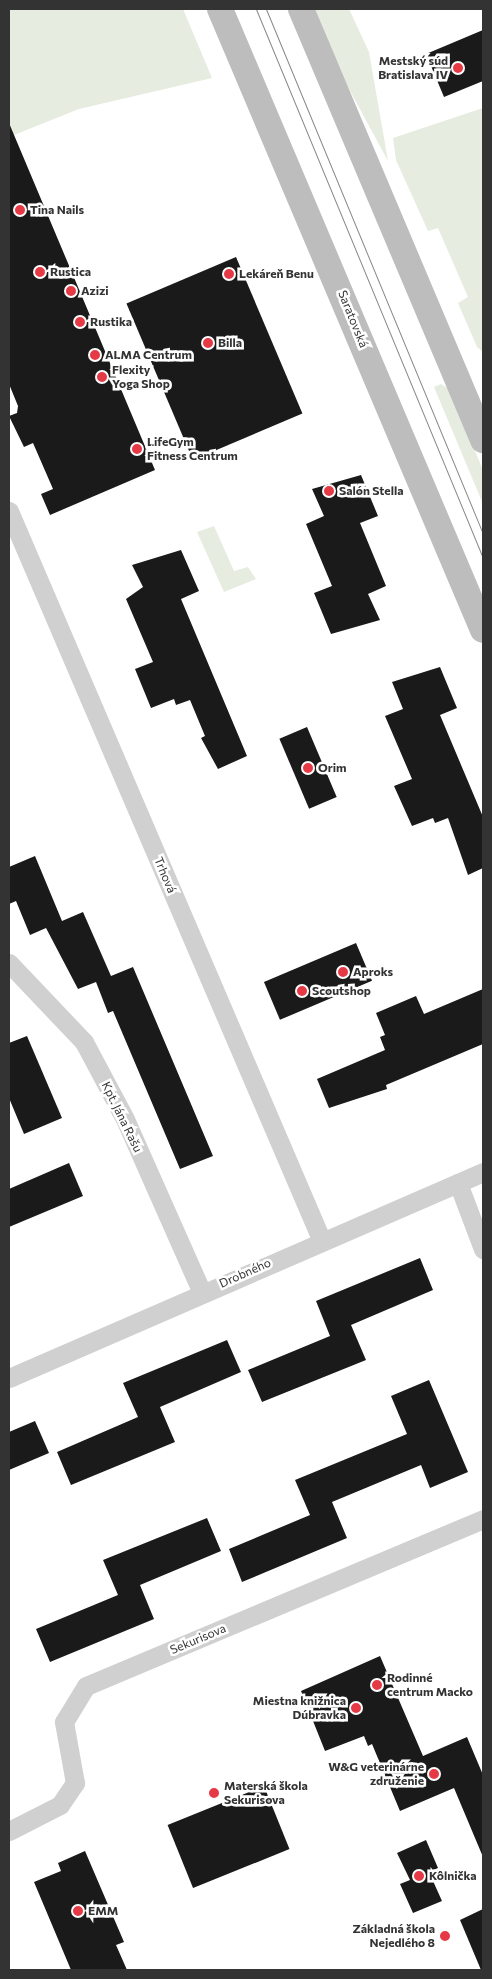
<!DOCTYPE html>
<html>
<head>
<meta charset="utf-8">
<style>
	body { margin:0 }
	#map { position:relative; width:492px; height:1979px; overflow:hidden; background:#fff; font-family:Commissioner,sans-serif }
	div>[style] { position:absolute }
	.green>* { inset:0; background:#e6ecdf }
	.building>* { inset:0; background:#1a1a1a; transform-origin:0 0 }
	.street>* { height:19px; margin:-9.5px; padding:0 9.5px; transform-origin:9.5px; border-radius:9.5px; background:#d0d0d0 }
	.secondary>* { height:26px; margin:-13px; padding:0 13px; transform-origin:13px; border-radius:13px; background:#bdbdbd }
	.tram>* { height:1px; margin:-0.5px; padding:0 0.5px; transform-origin:0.5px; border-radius:0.5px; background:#888 }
	.dots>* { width:14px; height:14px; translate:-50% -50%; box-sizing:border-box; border:2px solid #fff; border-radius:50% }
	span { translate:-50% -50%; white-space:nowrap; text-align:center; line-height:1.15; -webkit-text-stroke:5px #fff; paint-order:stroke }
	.poi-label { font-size:12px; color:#333; font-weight:700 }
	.right { translate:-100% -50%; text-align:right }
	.left { translate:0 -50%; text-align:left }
	.street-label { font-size:12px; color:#333 }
	.frame { position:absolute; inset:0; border:10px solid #333; pointer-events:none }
</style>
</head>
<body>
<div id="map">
	<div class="green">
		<div style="clip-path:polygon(9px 9px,183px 9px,212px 78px,79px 109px,9px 137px)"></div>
		<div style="clip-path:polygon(315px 9px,349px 9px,369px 52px,388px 161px,341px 74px)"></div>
		<div style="clip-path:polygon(483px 108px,483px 352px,477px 347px,458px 303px,468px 297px,438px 228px,428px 231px,396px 160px,393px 138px)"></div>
		<div style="clip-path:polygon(441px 384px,449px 389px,483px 470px,483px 504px,434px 387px)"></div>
		<div style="clip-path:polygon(214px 526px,234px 571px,248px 567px,256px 579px,224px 592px,197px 532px)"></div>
	</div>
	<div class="building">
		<div style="clip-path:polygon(483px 30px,483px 81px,444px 97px,426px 54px)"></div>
		<div style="clip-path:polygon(9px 123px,155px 470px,50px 515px,41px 494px,53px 489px,33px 443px,24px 447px,9px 416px,17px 413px,18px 406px,9px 384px)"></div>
		<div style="left:236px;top:257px;width:170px;height:119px;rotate:67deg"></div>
		<div style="clip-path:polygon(361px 475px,378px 516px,360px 523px,386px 586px,368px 594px,380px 620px,331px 634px,314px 593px,332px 586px,306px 524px,324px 516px,312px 489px)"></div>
		<div style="clip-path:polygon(181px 550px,199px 591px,181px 599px,247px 756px,218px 769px,201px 738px,205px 736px,190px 700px,176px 705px,174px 699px,151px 708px,135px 669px,153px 662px,126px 599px,143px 587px,132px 565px)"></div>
		<div style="clip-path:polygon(440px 667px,457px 708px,440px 715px,483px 817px,483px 868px,468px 875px,448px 818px,435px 823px,433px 818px,412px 826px,394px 786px,412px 779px,385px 716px,403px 709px,392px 682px)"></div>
		<div style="left:307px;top:727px;width:76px;height:30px;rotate:67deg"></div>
		<div style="clip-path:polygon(35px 856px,62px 921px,83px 912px,111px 976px,133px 967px,213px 1156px,180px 1169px,113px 1011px,108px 1013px,96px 982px,78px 989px,46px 928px,30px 935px,16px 901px,9px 904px,9px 867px)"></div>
		<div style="left:356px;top:943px;width:41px;height:100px;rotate:67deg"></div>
		<div style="clip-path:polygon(483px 989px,483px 1044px,386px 1085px,387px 1089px,329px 1108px,317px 1079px,385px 1050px,380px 1037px,385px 1035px,376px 1013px,416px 996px,424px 1014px)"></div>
		<div style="clip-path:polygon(27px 1036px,62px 1118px,24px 1134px,9px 1098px,9px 1043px)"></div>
		<div style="clip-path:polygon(69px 1163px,83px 1196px,9px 1227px,9px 1189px)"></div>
		<div style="clip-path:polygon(420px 1258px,433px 1290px,351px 1325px,366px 1360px,262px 1402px,248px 1370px,330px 1336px,316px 1301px)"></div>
		<div style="clip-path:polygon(227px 1340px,241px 1372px,160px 1407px,175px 1442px,71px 1485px,57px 1452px,138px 1417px,123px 1383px)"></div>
		<div style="clip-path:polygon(429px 1380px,468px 1472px,430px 1488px,421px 1465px,332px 1502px,347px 1538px,242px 1582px,229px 1549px,310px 1515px,295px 1480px,407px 1434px,391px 1396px)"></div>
		<div style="clip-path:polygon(35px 1421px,49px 1453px,9px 1470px,9px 1432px)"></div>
		<div style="clip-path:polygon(207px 1518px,221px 1551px,140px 1585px,154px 1619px,50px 1662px,36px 1629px,118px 1595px,103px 1560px)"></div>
		<div style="clip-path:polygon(380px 1656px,423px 1756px,467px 1737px,483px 1775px,483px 1857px,454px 1788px,400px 1811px,372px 1744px,368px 1746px,364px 1736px,325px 1751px,301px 1691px)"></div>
		<div style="left:264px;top:1786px;width:68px;height:104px;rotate:68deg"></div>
		<div style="clip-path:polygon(426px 1840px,438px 1868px,429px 1872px,442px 1901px,413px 1913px,400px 1884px,410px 1880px,397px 1853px)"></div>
		<div style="clip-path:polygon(85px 1851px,124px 1942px,116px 1945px,127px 1970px,71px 1970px,34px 1882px,61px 1871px,58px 1863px)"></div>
		<div style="clip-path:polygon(483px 1909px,483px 1970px,481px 1970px,460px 1920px)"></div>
	</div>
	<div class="street">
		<div style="left:9px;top:511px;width:792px;rotate:66.8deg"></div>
		<div style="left:9px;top:963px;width:109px;rotate:46.5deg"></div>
		<div style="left:84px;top:1042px;width:87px;rotate:62deg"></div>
		<div style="left:125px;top:1119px;width:190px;rotate:66.1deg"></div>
		<div style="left:458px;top:1183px;width:71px;rotate:69.3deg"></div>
		<div style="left:9px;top:1378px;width:517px;rotate:-23.49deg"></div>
		<div style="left:9px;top:1831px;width:57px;rotate:-27deg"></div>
		<div style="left:60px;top:1805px;width:27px;rotate:-56deg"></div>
		<div style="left:75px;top:1783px;width:62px;rotate:-100.2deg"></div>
		<div style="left:64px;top:1722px;width:42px;rotate:-58.6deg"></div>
		<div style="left:86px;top:1686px;width:431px;rotate:-22.8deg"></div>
	</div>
	<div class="secondary">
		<div style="left:220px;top:9px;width:674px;rotate:67.05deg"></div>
		<div style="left:301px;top:9px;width:468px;rotate:67.1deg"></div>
	</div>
	<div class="tram">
		<div style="left:256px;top:9px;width:594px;rotate:67.54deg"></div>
		<div style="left:266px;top:9px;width:568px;rotate:67.54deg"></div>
	</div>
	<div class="dots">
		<div style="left:458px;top:68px;background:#e63946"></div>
		<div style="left:20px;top:210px;background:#e63946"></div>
		<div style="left:40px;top:272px;background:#e63946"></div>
		<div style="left:229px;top:274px;background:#e63946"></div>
		<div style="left:71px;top:291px;background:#e63946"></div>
		<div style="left:80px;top:322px;background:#e63946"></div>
		<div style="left:208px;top:343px;background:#e63946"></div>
		<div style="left:95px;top:355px;background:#e63946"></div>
		<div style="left:102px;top:377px;background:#e63946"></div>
		<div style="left:137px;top:449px;background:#e63946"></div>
		<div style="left:329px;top:491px;background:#e63946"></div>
		<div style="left:308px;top:768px;background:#e63946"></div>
		<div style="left:343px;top:972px;background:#e63946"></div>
		<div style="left:302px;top:991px;background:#e63946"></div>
		<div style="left:377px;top:1685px;background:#e63946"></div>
		<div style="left:356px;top:1708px;background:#e63946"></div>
		<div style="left:434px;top:1774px;background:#e63946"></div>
		<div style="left:214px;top:1793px;background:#e63946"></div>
		<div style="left:419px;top:1876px;background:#e63946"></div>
		<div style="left:78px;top:1911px;background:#e63946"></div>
		<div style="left:445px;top:1936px;background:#e63946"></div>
	</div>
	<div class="poi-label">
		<span class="right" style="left:448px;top:68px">Mestský súd<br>Bratislava IV</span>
		<span class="left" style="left:30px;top:210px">Tina Nails</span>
		<span class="left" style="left:50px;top:272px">Rustica</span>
		<span class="left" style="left:239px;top:274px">Lekáreň Benu</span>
		<span class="left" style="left:81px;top:291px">Azizi</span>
		<span class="left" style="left:90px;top:322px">Rustika</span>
		<span class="left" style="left:218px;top:343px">Billa</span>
		<span class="left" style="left:105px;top:355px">ALMA Centrum</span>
		<span class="left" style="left:112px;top:377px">Flexity<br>Yoga Shop</span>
		<span class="left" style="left:147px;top:449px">LifeGym<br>Fitness Centrum</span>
		<span class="left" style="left:339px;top:491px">Salón Stella</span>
		<span class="left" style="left:318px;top:768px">Orim</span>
		<span class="left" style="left:353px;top:972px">Aproks</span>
		<span class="left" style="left:312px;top:991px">Scoutshop</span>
		<span class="left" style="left:387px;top:1685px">Rodinné<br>centrum Macko</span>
		<span class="right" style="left:346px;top:1708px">Miestna knižnica<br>Dúbravka</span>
		<span class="right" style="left:424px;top:1774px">W&amp;G veterinárne<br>združenie</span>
		<span class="left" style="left:224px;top:1793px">Materská škola<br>Sekurisova</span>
		<span class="left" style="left:429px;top:1876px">Kôlnička</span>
		<span class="left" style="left:88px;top:1911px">EMM</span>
		<span class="right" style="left:435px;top:1936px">Základná škola<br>Nejedlého 8</span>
	</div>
	<div class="street-label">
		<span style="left:353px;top:319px;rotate:68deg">Saratovská</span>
		<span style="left:165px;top:875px;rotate:67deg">Trhová</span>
		<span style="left:122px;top:1117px;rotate:64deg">Kpt. Jána Rašu</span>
		<span style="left:245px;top:1273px;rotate:-24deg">Drobného</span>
		<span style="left:198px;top:1639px;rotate:-23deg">Sekurisova</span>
	</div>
	<div class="frame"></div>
</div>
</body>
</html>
